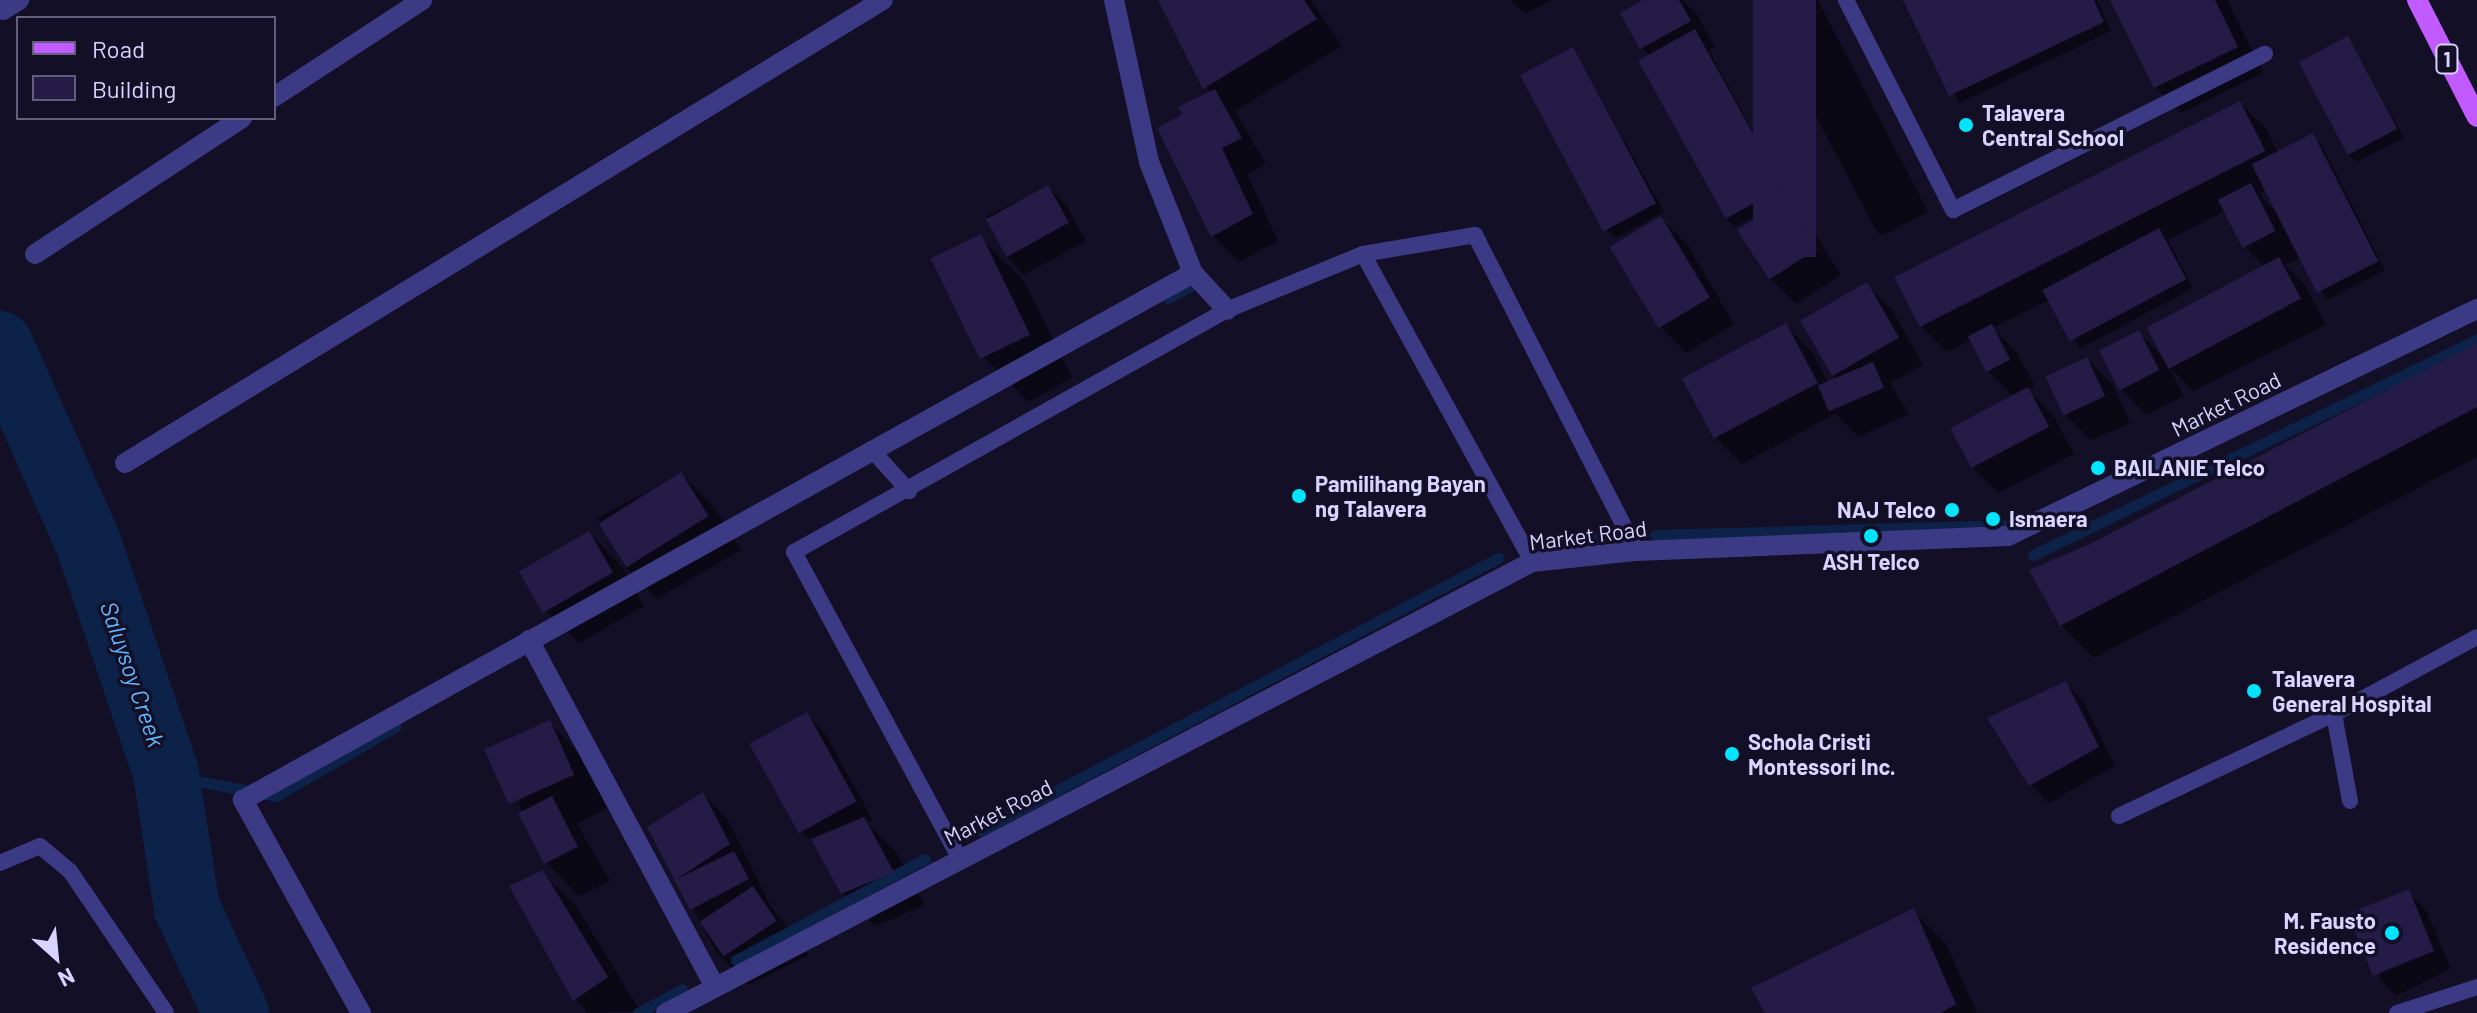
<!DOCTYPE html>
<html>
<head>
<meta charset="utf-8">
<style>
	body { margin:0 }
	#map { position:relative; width:2477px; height:1013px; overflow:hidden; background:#130f26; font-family:Barlow,sans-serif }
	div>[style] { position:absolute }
	.shadow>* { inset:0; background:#0007 }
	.stream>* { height:11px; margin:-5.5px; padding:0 5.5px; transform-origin:5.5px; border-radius:5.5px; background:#0c2248 }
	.river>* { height:66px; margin:-33px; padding:0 33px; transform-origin:33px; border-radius:33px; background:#0c2248 }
	.building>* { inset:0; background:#241b47; transform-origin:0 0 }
	.lane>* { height:16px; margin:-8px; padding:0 8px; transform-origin:8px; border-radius:8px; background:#3d3a85 }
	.street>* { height:20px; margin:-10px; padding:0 10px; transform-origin:10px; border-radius:10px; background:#3d3a85 }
	.primary>* { height:20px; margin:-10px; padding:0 10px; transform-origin:10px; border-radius:10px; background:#c25bff }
	.dots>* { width:22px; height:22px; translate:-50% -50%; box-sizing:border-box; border:4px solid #130f26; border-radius:50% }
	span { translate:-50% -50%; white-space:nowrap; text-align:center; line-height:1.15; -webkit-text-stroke:7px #130f26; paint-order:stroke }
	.shield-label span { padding:2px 6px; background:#130f26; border:2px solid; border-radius:6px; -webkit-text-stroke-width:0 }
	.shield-label { font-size:20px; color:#d9d4ff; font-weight:700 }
	.poi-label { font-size:22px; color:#d9d4ff; font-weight:700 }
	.left { translate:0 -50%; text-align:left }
	.right { translate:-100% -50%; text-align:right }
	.street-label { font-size:22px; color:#d9d4ff }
	.water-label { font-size:24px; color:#62b6ff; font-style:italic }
	.legend { position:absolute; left:16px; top:16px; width:260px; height:104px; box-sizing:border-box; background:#130f26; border:2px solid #625e7d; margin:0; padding:10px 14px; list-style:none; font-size:24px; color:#d9d4ff }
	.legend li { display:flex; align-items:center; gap:16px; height:40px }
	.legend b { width:40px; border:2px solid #625e7d }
	.north { position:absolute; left:16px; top:917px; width:80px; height:80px; -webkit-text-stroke:6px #130f26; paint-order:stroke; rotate:153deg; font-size:22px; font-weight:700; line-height:32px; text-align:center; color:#d9d4ff }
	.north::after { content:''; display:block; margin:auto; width:28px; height:36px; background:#d9d4ff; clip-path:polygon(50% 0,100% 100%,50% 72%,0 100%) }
</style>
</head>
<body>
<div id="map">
	<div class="shadow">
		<div style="clip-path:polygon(1160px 0,1311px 0,1342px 46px,1235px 111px,1266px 164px,1247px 174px,1278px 241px,1239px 262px,1213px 236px,1185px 115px,1210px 93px)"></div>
		<div style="clip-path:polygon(1511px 0,1553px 0,1525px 14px)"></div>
		<div style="clip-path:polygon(1646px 0,1683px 0,1696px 13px,1715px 47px,1709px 51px,1789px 197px,1784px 200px,1811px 227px,1841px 275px,1796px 304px,1770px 278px,1764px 211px,1735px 227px,1726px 218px,1640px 62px,1650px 56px,1642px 48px)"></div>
		<div style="clip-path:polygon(1756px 0,1818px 0,1928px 212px,1882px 236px,1874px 227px)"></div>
		<div style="clip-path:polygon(1905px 0,2097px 0,2111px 31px,1959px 103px)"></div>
		<div style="clip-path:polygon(2116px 0,2227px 0,2263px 73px,2181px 113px,2155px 87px)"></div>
		<div style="clip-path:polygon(2348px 38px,2404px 138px,2356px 162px,2348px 154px)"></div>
		<div style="clip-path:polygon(1573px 49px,1664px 212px,1616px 238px,1607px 230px)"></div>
		<div style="clip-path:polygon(evenodd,2240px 103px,2266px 129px,2278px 153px,2312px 135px,2321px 144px,2385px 270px,2327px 300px,2301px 257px,2285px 265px,2305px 285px,2326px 325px,2193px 391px,2170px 368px,2183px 396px,2146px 415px,2120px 388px,2139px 333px,2162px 356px,2264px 266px,2244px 246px,2226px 210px,2168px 240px,2193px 288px,2080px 349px,2050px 300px,1993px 328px,2017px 353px,2035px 387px,2028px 390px,2054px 416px,2074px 454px,1998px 493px,1972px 467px,2014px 397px,1988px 371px,1972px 339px,1947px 352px,1921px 326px,2240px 103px,2266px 190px,2276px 212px,2259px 194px,2266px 190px)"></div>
		<div style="clip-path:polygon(1048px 187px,1066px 205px,1086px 241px,1024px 275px,1007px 257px,987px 216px)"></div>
		<div style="clip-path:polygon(1661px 218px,1687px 244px,1734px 324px,1686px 353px,1660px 327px,1612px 247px)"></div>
		<div style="clip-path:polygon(980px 237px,1023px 280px,1072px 378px,1028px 402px,985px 358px)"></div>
		<div style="clip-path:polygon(1867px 285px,1893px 311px,1923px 365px,1890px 383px,1909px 414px,1858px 437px,1835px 414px,1742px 464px,1716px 438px,1786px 326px,1812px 352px,1829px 384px,1838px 380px,1832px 374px)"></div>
		<div style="clip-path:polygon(2477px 345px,2477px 457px,2094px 658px,2061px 625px,2090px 546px)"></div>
		<div style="clip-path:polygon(2087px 359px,2113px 385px,2130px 423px,2091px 440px,2064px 414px)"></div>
		<div style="clip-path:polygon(681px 474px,714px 507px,741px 550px,657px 599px,624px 566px,597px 518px)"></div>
		<div style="clip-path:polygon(589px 533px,622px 567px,644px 606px,579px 643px,546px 610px)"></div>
		<div style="clip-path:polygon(2065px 683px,2083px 701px,2115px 766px,2049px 803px,2031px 785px)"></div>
		<div style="clip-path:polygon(807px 715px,825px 733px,873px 821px,867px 823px,897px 853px,925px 905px,876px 926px,842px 893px,818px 847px,799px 829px)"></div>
		<div style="clip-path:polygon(549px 722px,582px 756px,607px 808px,577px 824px,610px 881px,579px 896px,546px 862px,519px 804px)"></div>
		<div style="clip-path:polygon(702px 794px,728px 820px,771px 907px,809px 955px,749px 985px,716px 952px,650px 827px)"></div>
		<div style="clip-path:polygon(542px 873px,576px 906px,640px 1011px,588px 1013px,575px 999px)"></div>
		<div style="clip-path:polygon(2408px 892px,2426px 910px,2451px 969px,2396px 996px,2379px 978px)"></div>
		<div style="clip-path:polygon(1913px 911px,1946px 944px,1977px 1013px,1767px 1013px)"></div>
	</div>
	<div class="stream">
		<div style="left:1168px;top:298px;width:27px;rotate:-28deg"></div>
		<div style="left:1655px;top:535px;width:360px;rotate:-1.6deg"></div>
		<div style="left:1557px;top:543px;width:40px;rotate:-7.1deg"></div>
		<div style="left:2033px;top:555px;width:494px;rotate:-25.9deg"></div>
		<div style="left:181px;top:778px;width:97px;rotate:10.7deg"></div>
		<div style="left:276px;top:796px;width:138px;rotate:-30.1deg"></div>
		<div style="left:980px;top:831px;width:586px;rotate:-27.79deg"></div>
		<div style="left:736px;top:960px;width:214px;rotate:-28.1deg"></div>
		<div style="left:638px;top:1013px;width:50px;rotate:-28.6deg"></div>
	</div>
	<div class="river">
		<div style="left:0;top:344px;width:220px;rotate:66.1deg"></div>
		<div style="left:89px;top:545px;width:241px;rotate:71.3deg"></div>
		<div style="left:166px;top:773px;width:137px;rotate:81.2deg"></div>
		<div style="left:187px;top:908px;width:116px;rotate:65deg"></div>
	</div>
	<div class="building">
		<div style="clip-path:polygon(1158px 0,1304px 0,1317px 19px,1203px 89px)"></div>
		<div style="clip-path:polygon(1642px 0,1679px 0,1691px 21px,1640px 49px,1620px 13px)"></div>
		<div style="left:1753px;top:0;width:63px;height:257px"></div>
		<div style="clip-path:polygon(1903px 0,2094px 0,2104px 22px,1949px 96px)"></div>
		<div style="clip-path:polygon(2110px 0,2215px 0,2238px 47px,2154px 88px)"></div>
		<div style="left:1695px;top:29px;width:181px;height:65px;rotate:61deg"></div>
		<div style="left:2348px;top:36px;width:105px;height:56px;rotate:62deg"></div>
		<div style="left:1573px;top:47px;width:177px;height:60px;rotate:62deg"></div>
		<div style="clip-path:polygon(1215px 89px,1242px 138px,1222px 148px,1253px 214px,1211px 237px,1157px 128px,1183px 114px,1178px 107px)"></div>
		<div style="left:2240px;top:101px;width:56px;height:388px;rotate:63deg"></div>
		<div style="left:2313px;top:133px;width:144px;height:69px;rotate:63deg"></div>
		<div style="left:2251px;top:183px;width:54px;height:37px;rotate:63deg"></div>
		<div style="left:1048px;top:185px;width:43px;height:71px;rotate:61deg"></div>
		<div style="left:1785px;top:199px;width:59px;height:57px;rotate:57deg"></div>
		<div style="left:1661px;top:216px;width:95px;height:60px;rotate:59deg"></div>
		<div style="left:2159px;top:228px;width:58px;height:132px;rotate:62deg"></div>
		<div style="left:981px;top:234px;width:112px;height:56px;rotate:64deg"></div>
		<div style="left:2279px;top:257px;width:47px;height:150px;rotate:62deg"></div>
		<div style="left:1867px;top:282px;width:64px;height:77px;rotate:60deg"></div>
		<div style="left:1786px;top:323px;width:68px;height:118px;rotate:62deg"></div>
		<div style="left:1992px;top:324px;width:40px;height:27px;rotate:63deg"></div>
		<div style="left:2139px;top:330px;width:45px;height:45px;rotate:63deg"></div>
		<div style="clip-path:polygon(2477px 343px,2477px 407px,2060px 626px,2029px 570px,2090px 544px)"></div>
		<div style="left:2087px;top:357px;width:43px;height:46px;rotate:65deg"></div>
		<div style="left:1873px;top:362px;width:28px;height:60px;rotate:67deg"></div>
		<div style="left:2028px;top:387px;width:45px;height:88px;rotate:62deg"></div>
		<div style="left:681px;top:472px;width:52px;height:97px;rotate:58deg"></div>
		<div style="left:589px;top:531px;width:48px;height:81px;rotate:60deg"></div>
		<div style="clip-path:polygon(2066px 681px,2099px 747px,2029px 786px,1987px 718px)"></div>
		<div style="left:807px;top:712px;width:102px;height:66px;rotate:61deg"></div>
		<div style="left:550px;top:720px;width:60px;height:72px;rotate:66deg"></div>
		<div style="clip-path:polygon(703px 792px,730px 844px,675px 880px,734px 851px,749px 879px,690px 910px,647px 827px)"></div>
		<div style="left:552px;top:796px;width:57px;height:38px;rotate:63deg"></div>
		<div style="clip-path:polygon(864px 817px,894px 872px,841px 894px,811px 839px)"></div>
		<div style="clip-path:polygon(543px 870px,608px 977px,573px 1001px,509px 886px)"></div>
		<div style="left:753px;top:886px;width:42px;height:64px;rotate:56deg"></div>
		<div style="left:2409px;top:889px;width:67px;height:66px;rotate:68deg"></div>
		<div style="clip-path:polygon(1914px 908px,1956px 1004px,1941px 1013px,1765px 1013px,1751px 988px)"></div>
	</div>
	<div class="lane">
		<div style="left:1846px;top:0;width:236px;rotate:63deg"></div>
		<div style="left:1953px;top:210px;width:349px;rotate:-26.6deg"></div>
		<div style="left:1363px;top:254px;width:351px;rotate:61.2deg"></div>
		<div style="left:871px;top:449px;width:57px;rotate:47.9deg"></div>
		<div style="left:2350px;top:801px;width:88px;rotate:-100.4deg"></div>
		<div style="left:2334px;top:714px;width:162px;rotate:-28.3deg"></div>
		<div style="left:2119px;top:816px;width:238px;rotate:-25.4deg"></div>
		<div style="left:960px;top:859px;width:349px;rotate:-118.4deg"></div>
		<div style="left:794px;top:552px;width:496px;rotate:-29.2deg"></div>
		<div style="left:1227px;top:310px;width:147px;rotate:-22.4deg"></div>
		<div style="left:1363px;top:254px;width:114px;rotate:-9.6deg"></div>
		<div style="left:1475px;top:235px;width:355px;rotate:62.9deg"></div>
		<div style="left:0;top:863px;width:43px;rotate:-23deg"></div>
		<div style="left:40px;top:846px;width:39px;rotate:40deg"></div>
		<div style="left:70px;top:871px;width:171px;rotate:55.9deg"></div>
		<div style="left:2397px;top:1013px;width:84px;rotate:-18deg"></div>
	</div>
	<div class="street">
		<div style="left:1114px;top:0;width:166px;rotate:77.8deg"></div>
		<div style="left:1149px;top:162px;width:119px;rotate:68.4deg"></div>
		<div style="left:3px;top:10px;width:19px;rotate:-32deg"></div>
		<div style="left:274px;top:97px;width:177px;rotate:-33.2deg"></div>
		<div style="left:35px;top:254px;width:248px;rotate:-33.3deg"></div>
		<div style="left:125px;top:463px;width:888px;rotate:-31.42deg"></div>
		<div style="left:529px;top:640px;width:394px;rotate:61.8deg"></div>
		<div style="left:361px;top:1013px;width:244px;rotate:-119deg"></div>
		<div style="left:243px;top:800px;width:1086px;rotate:-29.02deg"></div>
		<div style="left:1193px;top:273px;width:50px;rotate:47.4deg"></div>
		<div style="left:666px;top:1013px;width:976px;rotate:-27.51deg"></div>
		<div style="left:1532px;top:562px;width:106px;rotate:-6deg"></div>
		<div style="left:1637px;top:551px;width:371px;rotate:-2.3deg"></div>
		<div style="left:2008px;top:536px;width:521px;rotate:-25.83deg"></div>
	</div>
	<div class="primary">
		<div style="left:2417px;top:0;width:131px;rotate:62.9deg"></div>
	</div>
	<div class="dots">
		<div style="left:1966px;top:125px;background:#00e5ff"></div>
		<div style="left:2098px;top:468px;background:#00e5ff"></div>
		<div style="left:1299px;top:496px;background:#00e5ff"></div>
		<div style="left:1952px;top:510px;background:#00e5ff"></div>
		<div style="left:1993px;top:519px;background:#00e5ff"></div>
		<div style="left:1871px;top:536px;background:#00e5ff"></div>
		<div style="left:2254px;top:691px;background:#00e5ff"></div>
		<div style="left:1732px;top:754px;background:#00e5ff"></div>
		<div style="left:2392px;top:933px;background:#00e5ff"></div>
	</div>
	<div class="shield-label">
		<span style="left:2447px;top:59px">1</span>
	</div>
	<div class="poi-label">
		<span class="left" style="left:1982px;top:125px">Talavera<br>Central School</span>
		<span class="left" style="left:2114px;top:468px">BAILANIE Telco</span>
		<span class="left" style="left:1315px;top:496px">Pamilihang Bayan<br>ng Talavera</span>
		<span class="right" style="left:1936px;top:510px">NAJ Telco</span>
		<span class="left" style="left:2009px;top:519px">Ismaera</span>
		<span style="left:1871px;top:562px">ASH Telco</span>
		<span class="left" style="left:2272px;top:691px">Talavera<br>General Hospital</span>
		<span class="left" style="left:1748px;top:754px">Schola Cristi<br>Montessori Inc.</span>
		<span class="right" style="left:2376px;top:933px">M. Fausto<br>Residence</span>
	</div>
	<div class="street-label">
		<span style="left:2226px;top:404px;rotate:-26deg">Market Road</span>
		<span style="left:1588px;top:535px;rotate:-7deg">Market Road</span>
		<span style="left:998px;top:812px;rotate:-27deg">Market Road</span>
	</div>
	<div class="water-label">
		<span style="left:133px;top:674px;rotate:71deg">Saluysoy Creek</span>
	</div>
	<ul class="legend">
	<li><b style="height:10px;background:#c25bff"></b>Road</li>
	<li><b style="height:22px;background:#241b47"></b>Building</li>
	</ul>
	<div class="north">N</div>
</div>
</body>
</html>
